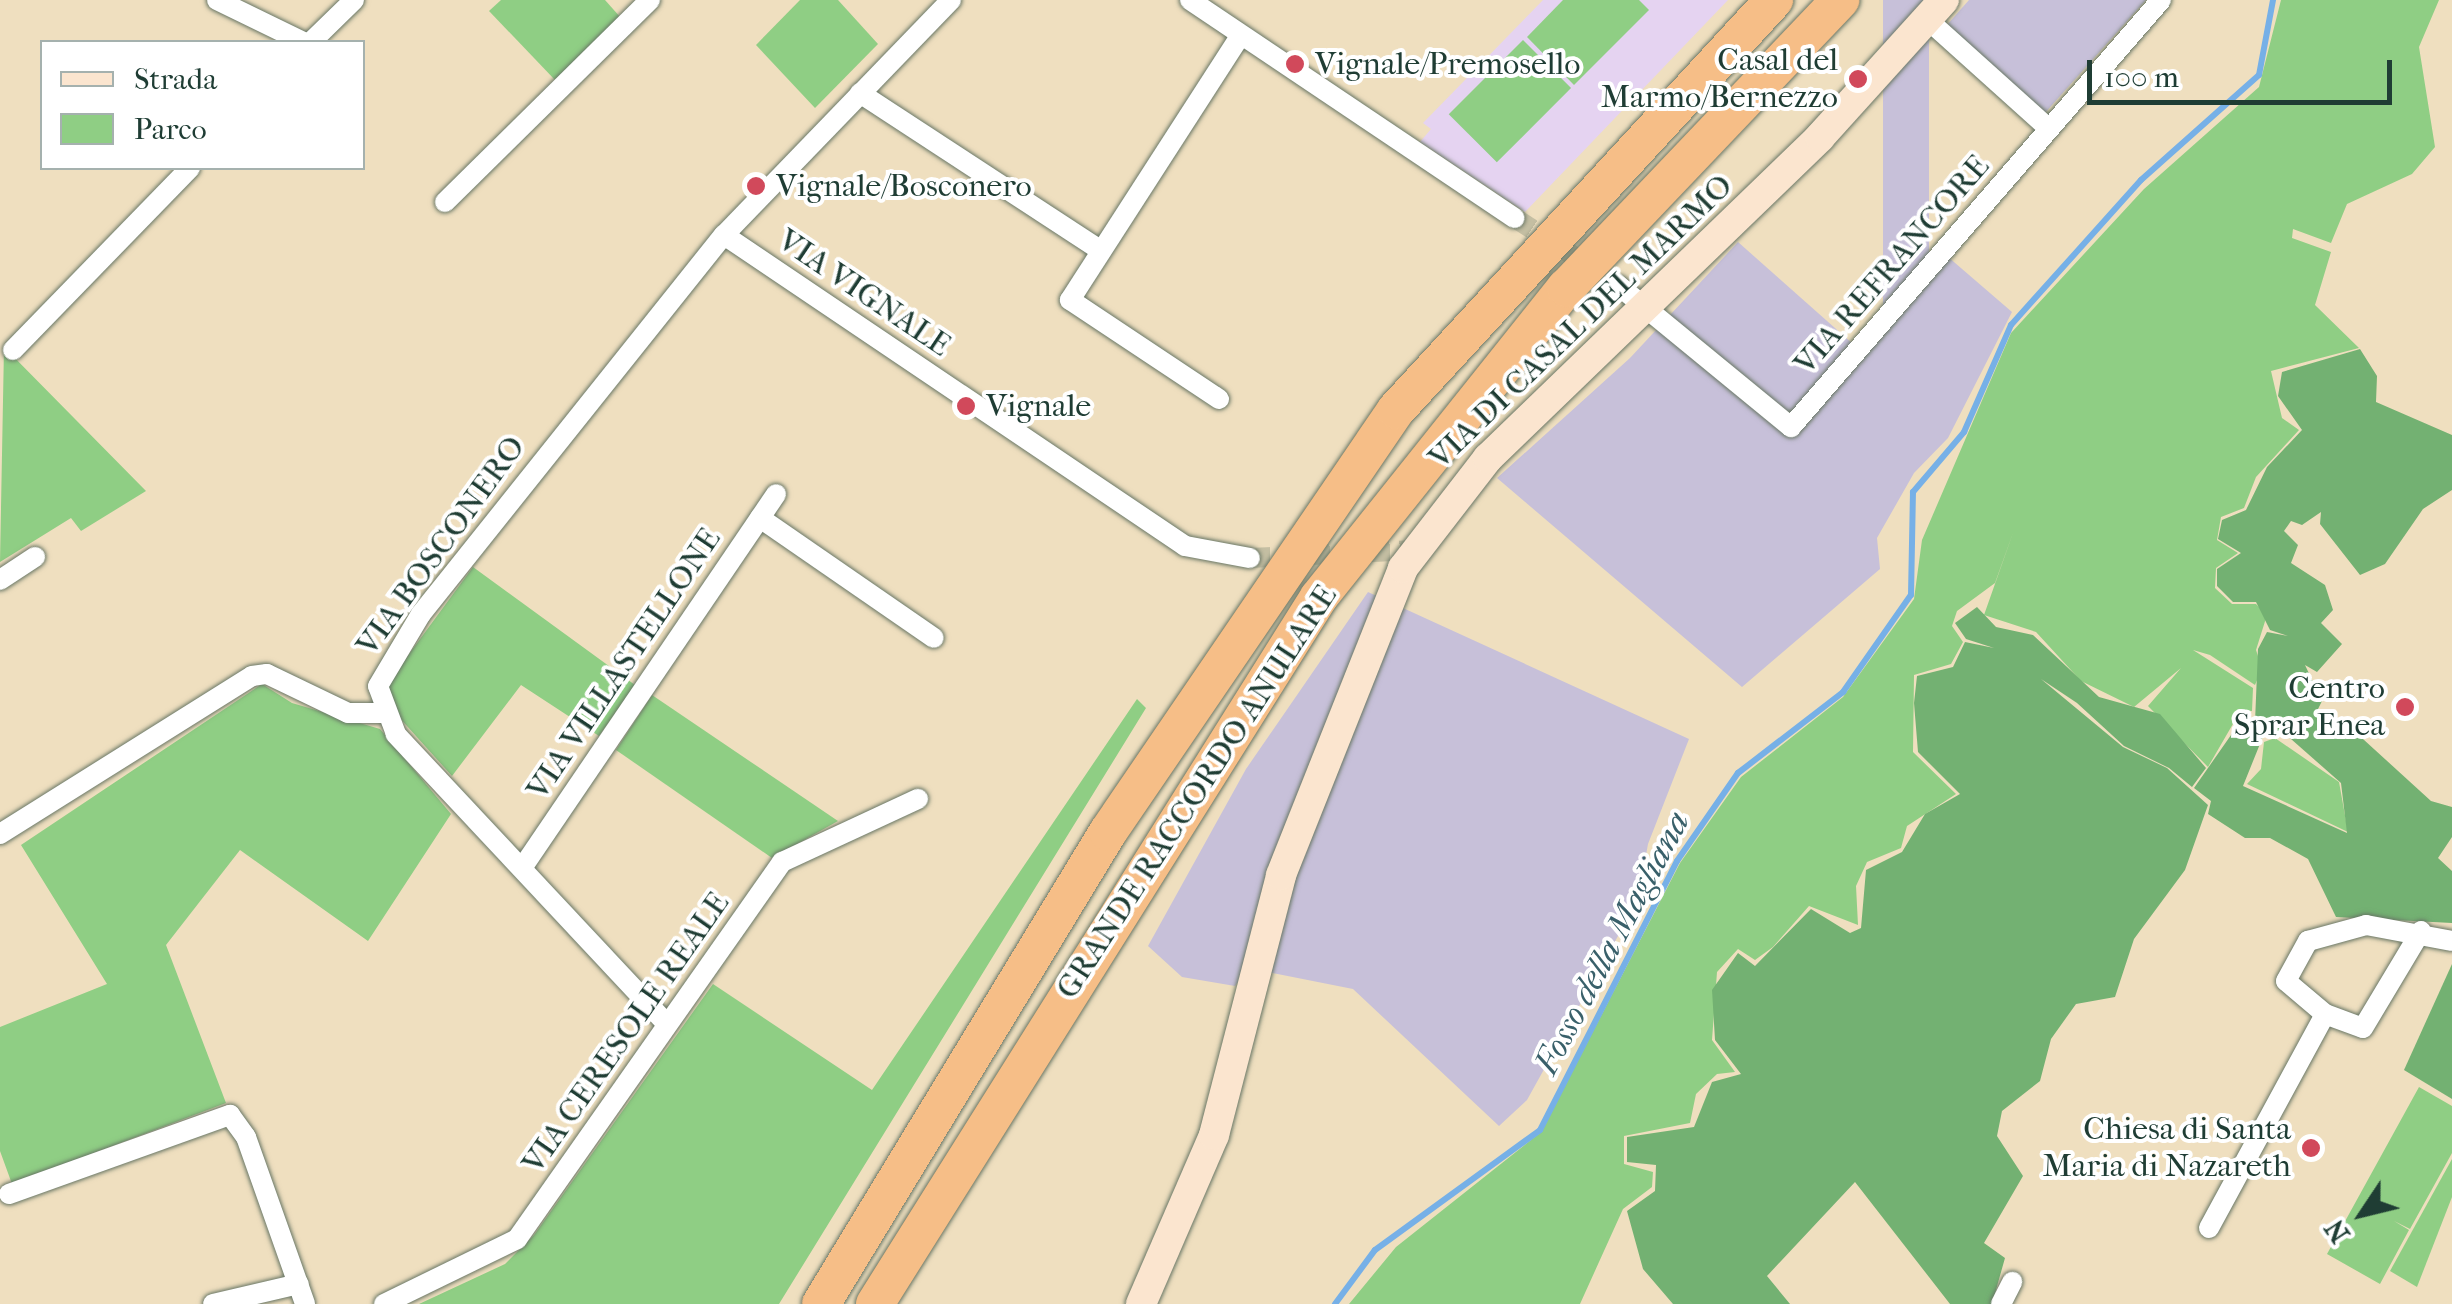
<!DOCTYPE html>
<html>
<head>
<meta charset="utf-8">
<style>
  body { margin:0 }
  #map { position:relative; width:2452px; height:1304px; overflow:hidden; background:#efdfbf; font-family:"IM FELL French Canon",serif }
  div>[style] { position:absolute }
  .built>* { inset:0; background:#e5d3f1 }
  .industrial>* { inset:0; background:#c7c0d9; transform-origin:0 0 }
  .green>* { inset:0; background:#8fce84; transform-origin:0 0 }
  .forest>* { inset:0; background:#73b172 }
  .stream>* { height:6px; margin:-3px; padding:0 3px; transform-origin:3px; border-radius:3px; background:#76b0e7 }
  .minor-tunnel>* { height:20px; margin-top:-10px; transform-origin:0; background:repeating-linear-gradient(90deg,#c5bfa3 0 20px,transparent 0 30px) }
  .roads { filter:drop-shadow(0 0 2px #687665) drop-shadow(0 0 2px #687665) }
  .minor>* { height:20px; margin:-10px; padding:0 10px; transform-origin:10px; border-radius:10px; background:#fff }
  .secondary>* { height:30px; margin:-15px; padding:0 15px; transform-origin:15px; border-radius:15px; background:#fbe5cf }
  .motorway>* { height:38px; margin:-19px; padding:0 19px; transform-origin:19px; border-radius:19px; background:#f6be87 }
  .dots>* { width:28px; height:28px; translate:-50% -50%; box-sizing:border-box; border:5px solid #fff; border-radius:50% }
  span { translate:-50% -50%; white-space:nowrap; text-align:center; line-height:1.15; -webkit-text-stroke:8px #fff; paint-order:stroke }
  .poi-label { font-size:32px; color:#1f3d34 }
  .right { translate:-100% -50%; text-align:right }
  .left { translate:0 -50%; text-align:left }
  .street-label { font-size:32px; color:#1f3d34 }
  .water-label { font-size:35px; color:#39606a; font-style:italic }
  .legend { position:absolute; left:40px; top:40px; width:325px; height:130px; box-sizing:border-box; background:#fff; border:2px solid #a5b1ae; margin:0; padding:12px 18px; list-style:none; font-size:30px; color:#1f3d34 }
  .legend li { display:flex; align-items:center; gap:20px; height:50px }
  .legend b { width:50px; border:2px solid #a5b1ae }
  .north { position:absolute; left:2312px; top:1164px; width:100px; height:100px; -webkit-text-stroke:8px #fff; paint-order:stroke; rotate:235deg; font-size:28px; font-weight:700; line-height:40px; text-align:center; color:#1f3d34 }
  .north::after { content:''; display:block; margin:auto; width:35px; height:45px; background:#1f3d34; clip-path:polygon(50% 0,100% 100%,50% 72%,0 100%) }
  .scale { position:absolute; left:2087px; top:60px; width:305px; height:45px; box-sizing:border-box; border:5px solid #1f3d34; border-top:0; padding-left:12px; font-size:30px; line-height:35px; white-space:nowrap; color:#1f3d34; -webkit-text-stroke:8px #fff; paint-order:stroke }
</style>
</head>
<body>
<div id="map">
  <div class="built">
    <i style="clip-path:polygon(1543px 0,1728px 0,1525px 212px,1420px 142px,1431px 129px,1423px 123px)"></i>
  </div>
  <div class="industrial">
    <i style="left:1883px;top:0;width:46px;height:378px"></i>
    <i style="clip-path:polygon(1969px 0,2146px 0,2044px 114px,1946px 26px)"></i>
    <i style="clip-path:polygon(1738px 242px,1862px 352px,1947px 256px,2012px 312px,1948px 438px,1914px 473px,1877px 538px,1880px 569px,1742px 687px,1497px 478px,1630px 358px)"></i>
    <i style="clip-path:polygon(1368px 592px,1689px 739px,1648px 844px,1638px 900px,1527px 1100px,1499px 1126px,1353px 989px,1248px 968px,1235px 986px,1182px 977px,1148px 946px,1246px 769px)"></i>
  </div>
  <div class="green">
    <i style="clip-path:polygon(501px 0,605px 0,621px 18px,555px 80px,489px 11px)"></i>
    <i style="clip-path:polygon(800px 0,838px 0,878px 44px,815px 108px,756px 45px)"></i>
    <i style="clip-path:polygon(1563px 0,1639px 0,1649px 10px,1574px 85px,1527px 37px)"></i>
    <i style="clip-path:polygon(2281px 0,2439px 0,2419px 47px,2435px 147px,2412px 174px,2347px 204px,2331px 243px,2293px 229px,2292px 238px,2331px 252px,2315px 305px,2359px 348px,2271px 371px,2282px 418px,2299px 430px,2256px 477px,2244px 508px,2221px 517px,2217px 540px,2238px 553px,2216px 568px,2215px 588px,2232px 604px,2256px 604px,2267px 615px,2256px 650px,2262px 668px,2255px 685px,2210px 655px,2193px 650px,2253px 688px,2252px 711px,2241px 710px,2208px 767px,2148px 706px,2181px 668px,2134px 707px,2081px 681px,2036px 632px,1984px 615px,2014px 530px,1995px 583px,1957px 611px,1952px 626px,1963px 642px,1951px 664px,1914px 675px,1913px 752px,1956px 794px,1907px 826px,1901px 848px,1867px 862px,1856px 886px,1858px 925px,1809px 906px,1773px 947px,1755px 960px,1738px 949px,1717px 972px,1712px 1040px,1735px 1072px,1717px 1074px,1696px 1094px,1690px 1123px,1624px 1136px,1624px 1164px,1653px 1172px,1652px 1187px,1623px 1209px,1580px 1304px,1349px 1304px,1396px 1247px,1541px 1132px,1680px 863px,1741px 777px,1843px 697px,1914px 599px,1922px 540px,2011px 333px,2144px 189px,2259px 87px)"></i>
    <i style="left:1523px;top:40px;width:68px;height:105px;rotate:45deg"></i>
    <i style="clip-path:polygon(4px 347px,146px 491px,81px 531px,71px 518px,0 562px)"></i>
    <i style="clip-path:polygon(473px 567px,635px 685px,599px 736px,521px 685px,452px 776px,398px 716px,387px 684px)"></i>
    <i style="clip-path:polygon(262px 684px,292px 703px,380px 729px,451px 814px,368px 941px,240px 850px,166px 945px,226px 1103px,12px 1184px,0 1151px,0 1027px,107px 984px,21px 845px)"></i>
    <i style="clip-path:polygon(652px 695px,838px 821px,772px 858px,616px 750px)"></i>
    <i style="clip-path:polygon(1137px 699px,1146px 708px,779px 1304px,419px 1304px,505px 1264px,534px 1235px,713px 984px,872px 1090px)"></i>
    <i style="clip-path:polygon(2275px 738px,2339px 782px,2348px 832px,2247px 784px,2261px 769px,2264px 742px)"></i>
    <i style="clip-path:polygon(2419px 1087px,2452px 1106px,2452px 1153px,2410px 1229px,2394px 1221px,2409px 1230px,2380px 1284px,2327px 1254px)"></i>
    <i style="clip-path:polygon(2452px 1159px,2452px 1197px,2417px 1287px,2390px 1271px)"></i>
  </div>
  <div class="forest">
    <i style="clip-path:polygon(2360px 349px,2377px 376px,2376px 402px,2452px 435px,2452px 490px,2423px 509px,2385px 564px,2360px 575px,2320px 524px,2321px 512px,2302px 525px,2291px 521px,2284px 531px,2298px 545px,2291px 563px,2325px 585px,2333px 610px,2321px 623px,2342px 644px,2317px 672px,2305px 665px,2322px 701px,2316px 713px,2339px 737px,2352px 729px,2431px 801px,2452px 807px,2452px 837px,2438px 858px,2452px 871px,2452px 923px,2336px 917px,2308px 859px,2270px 838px,2245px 838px,2208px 814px,2211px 801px,2194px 788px,2245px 715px,2264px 734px,2243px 786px,2347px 833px,2341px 783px,2291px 739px,2255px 722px,2258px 649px,2267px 632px,2288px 636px,2270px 630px,2256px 602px,2233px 602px,2217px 586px,2217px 569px,2241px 553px,2218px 539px,2222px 520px,2246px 510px,2267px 467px,2302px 430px,2278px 396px,2282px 372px)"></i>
    <i style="clip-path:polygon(1977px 607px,1996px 627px,2033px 635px,2099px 697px,2160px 714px,2206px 768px,2192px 787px,2169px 768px,2124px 746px,2077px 703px,2041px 679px,2123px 747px,2167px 768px,2208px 805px,2185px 870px,2134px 939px,2115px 997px,2076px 1004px,2051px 1039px,2040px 1081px,2002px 1111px,1997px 1136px,2023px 1176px,1984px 1243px,2005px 1258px,1992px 1304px,1950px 1304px,1855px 1182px,1767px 1276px,1790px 1304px,1673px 1304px,1643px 1269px,1627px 1211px,1655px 1191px,1656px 1165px,1627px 1162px,1627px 1137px,1694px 1127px,1712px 1082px,1741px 1074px,1715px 1040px,1712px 990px,1738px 953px,1755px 966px,1811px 909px,1850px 933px,1861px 928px,1866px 870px,1902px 852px,1925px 814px,1960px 794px,1918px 752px,1914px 703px,1917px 676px,1953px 667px,1965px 642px,1994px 648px,1966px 639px,1955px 623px)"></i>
    <i style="clip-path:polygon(2452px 964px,2452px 1099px,2404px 1070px)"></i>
  </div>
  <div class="stream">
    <i style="left:1335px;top:1304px;width:67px;rotate:-53.5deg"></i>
    <i style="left:1375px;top:1250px;width:204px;rotate:-36deg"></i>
    <i style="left:1540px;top:1130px;width:302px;rotate:-63deg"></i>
    <i style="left:1677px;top:861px;width:107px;rotate:-55.3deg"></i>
    <i style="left:1738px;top:773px;width:133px;rotate:-37.6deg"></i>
    <i style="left:1843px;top:692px;width:118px;rotate:-55deg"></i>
    <i style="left:1911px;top:595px;width:103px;rotate:-88.9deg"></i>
    <i style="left:1913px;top:492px;width:79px;rotate:-49.6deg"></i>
    <i style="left:1964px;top:432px;width:117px;rotate:-66.3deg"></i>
    <i style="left:2011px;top:325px;width:195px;rotate:-48.1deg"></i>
    <i style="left:2141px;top:180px;width:158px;rotate:-41.7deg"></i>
    <i style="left:2259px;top:75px;width:76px;rotate:-79.4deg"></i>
  </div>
  <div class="minor-tunnel">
    <i style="left:1515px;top:218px;width:123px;rotate:33deg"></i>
    <i style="left:1250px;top:558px;width:165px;rotate:-2.8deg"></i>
  </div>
  <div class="roads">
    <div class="minor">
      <i style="left:217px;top:0;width:96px;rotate:26deg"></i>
      <i style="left:951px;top:0;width:327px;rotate:134deg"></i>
      <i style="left:724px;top:235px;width:556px;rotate:34deg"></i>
      <i style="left:1185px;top:546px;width:66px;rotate:10.5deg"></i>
      <i style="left:1190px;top:0;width:391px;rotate:33.9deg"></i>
      <i style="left:1927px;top:19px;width:164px;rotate:42deg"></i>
      <i style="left:311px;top:42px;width:60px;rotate:-44.3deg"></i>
      <i style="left:860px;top:93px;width:288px;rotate:33.2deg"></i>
      <i style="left:445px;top:202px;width:288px;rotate:-44.6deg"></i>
      <i style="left:1618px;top:285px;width:224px;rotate:39.4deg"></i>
      <i style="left:1791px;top:427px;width:565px;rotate:-49.09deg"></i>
      <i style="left:13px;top:350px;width:254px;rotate:-45.8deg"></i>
      <i style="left:1219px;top:399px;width:179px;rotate:-146.4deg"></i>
      <i style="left:1070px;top:300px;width:315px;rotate:-57.2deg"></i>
      <i style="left:760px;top:518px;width:211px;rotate:34.6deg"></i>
      <i style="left:0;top:580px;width:42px;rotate:-33.3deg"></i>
      <i style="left:0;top:834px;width:297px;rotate:-32.1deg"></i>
      <i style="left:252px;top:676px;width:15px;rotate:-8deg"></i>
      <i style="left:267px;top:674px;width:90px;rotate:25.7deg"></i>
      <i style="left:348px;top:713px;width:36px"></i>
      <i style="left:522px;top:868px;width:452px;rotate:-55.8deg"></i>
      <i style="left:2325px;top:1014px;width:40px;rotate:20.2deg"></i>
      <i style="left:2363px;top:1028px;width:113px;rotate:-59.1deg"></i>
      <i style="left:666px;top:1023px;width:396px;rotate:-133.1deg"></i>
      <i style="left:396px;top:734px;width:51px;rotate:-110.6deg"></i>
      <i style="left:378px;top:686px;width:84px;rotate:-59.2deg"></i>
      <i style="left:421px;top:614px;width:485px;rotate:-51.4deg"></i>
      <i style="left:9px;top:1194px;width:235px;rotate:-19.7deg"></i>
      <i style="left:230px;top:1115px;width:27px;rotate:54deg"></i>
      <i style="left:246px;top:1137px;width:177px;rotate:70.5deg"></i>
      <i style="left:2209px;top:1228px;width:243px;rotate:-61.5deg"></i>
      <i style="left:2325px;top:1014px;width:51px;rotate:-139.8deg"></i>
      <i style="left:2286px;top:981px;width:46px;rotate:-61.2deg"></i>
      <i style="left:2308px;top:941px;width:60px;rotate:-15.4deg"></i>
      <i style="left:2366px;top:925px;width:87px;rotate:10.5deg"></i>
      <i style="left:213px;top:1304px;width:88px;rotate:-13.1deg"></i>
      <i style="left:384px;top:1304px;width:148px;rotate:-26deg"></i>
      <i style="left:517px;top:1239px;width:461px;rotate:-54.9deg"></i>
      <i style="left:782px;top:862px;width:150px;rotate:-24.9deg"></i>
      <i style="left:2001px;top:1304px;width:25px;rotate:-63deg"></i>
    </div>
    <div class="secondary">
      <i style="left:1141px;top:1304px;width:184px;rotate:-66.6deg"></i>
      <i style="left:1214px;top:1135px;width:268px;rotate:-75.5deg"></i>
      <i style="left:1281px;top:875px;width:330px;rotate:-68.3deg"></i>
      <i style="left:1403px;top:568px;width:139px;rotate:-52.3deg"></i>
      <i style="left:1488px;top:458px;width:462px;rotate:-44deg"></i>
      <i style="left:1820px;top:137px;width:185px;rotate:-47.9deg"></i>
    </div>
    <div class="motorway">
      <i style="left:821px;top:1304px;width:552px;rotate:-58.7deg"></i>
      <i style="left:1108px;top:832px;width:511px;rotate:-55.69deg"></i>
      <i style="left:1396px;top:410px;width:558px;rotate:-47.33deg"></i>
      <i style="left:875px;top:1304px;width:835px;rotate:-57.87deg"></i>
      <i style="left:1319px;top:597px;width:396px;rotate:-51.4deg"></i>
      <i style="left:1566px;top:288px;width:398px;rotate:-46.4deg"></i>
    </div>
  </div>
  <div class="dots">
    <i style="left:1295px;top:64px;background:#d1495b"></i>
    <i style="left:1858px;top:79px;background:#d1495b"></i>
    <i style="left:756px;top:186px;background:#d1495b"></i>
    <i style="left:966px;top:406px;background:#d1495b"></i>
    <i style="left:2405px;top:707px;background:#d1495b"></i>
    <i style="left:2311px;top:1148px;background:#d1495b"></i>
  </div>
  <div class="poi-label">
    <span class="right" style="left:1838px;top:79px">Casal del<br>Marmo/Bernezzo</span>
    <span class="left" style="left:1315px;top:64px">Vignale/Premosello</span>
    <span class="left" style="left:776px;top:186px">Vignale/Bosconero</span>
    <span class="left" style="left:986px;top:406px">Vignale</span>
    <span class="right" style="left:2385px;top:707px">Centro<br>Sprar Enea</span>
    <span class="right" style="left:2291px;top:1148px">Chiesa di Santa<br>Maria di Nazareth</span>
  </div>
  <div class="street-label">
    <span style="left:1892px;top:265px;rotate:-49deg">VIA REFRANCORE</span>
    <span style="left:864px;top:293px;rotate:34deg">VIA VIGNALE</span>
    <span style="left:1581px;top:322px;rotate:-44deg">VIA DI CASAL DEL MARMO</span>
    <span style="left:441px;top:546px;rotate:-54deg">VIA BOSCONERO</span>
    <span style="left:624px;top:664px;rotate:-56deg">VIA VILLASTELLONE</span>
    <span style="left:1197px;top:792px;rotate:-57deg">GRANDE RACCORDO ANULARE</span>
    <span style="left:626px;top:1033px;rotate:-55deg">VIA CERESOLE REALE</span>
  </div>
  <div class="water-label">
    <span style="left:1612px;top:943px;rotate:-62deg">Fosso della Magliana</span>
  </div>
  <ul class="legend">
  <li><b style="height:12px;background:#fbe5cf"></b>Strada</li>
  <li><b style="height:28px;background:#8fce84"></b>Parco</li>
  </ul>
  <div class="north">N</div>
  <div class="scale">100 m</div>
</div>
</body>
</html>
